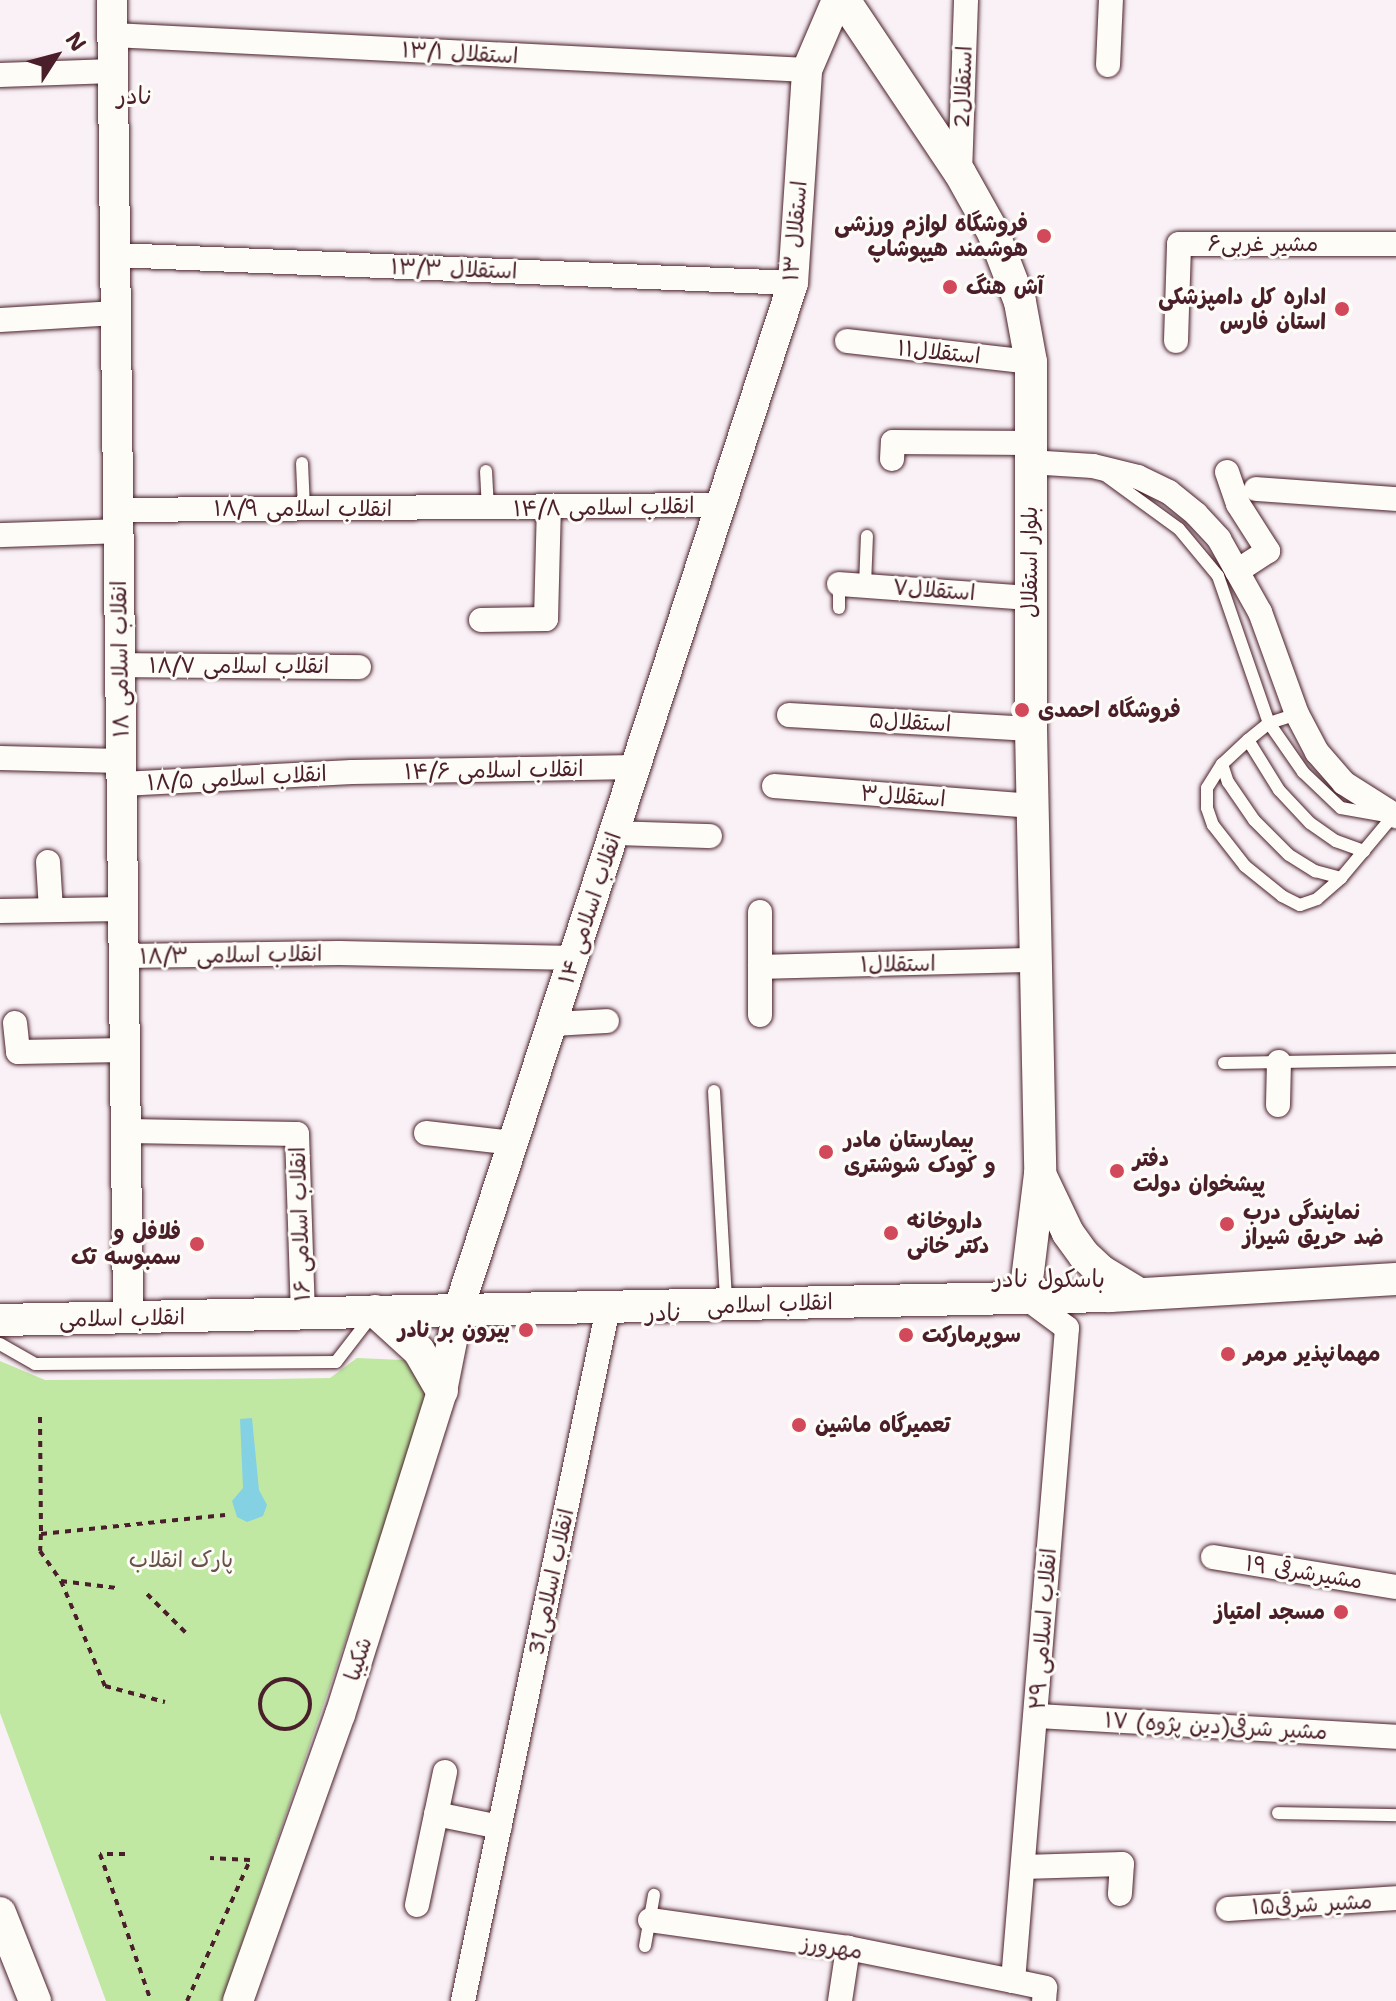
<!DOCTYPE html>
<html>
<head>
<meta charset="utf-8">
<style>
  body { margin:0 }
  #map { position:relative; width:1396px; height:2001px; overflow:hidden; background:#f9f1f6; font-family:"Shantell Sans","Playpen Sans Arabic",sans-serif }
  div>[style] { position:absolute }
  .green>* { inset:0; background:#c0e8a3 }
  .water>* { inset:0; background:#84d1e3 }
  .path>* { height:4px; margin-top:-2px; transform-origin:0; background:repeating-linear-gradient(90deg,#4a1f2b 0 6px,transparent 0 12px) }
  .path>.ring { margin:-2px; padding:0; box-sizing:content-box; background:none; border:4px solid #4a1f2b; border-radius:50% }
  .roads { filter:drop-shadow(0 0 2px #4a1f2b) drop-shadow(0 0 2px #4a1f2b) }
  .service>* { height:12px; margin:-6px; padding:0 6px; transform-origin:6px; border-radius:6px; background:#fdfcf7 }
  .minor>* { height:24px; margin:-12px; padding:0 12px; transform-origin:12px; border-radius:12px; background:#fdfcf7 }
  .tertiary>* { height:30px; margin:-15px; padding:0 15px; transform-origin:15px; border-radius:15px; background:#fdfcf7 }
  .secondary>* { height:32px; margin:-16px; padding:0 16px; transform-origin:16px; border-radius:16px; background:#fdfcf7 }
  .dots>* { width:22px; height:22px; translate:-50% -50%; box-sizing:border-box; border:4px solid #fdfcf7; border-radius:50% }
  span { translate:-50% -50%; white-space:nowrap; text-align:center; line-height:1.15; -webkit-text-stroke:6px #fdfcf7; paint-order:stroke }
  .street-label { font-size:22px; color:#4a1f2b }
  .poi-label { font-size:22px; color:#4a1f2b; font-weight:700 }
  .right { translate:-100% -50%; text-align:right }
  .left { translate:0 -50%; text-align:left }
  .park-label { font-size:22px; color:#685149 }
  .neighbourhood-label { font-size:24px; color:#4a1f2b }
  .north { position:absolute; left:16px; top:16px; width:80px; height:80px; -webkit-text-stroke:6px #fdfcf7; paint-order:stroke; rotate:54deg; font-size:22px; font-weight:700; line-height:32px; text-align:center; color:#4a1f2b }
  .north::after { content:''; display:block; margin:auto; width:28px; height:36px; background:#4a1f2b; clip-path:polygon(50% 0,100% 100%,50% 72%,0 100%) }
</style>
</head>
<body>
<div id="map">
  <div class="green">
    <i style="clip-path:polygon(357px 1358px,404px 1360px,430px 1394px,222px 2001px,106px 2001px,0 1713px,0 1361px,45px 1380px,270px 1379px,330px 1378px)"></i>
  </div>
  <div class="water">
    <i style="clip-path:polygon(252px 1418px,259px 1490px,267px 1505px,263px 1516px,247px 1522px,237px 1517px,232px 1501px,243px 1488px,240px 1419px)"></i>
  </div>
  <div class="path">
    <i style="left:40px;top:1417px;width:117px;rotate:89.5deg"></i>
    <i style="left:41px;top:1534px;width:185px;rotate:-5.9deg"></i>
    <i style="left:41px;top:1534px;width:17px;rotate:93deg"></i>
    <i style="left:40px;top:1551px;width:37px;rotate:55deg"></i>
    <i style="left:61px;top:1581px;width:56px;rotate:7.1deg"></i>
    <i style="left:61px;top:1581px;width:114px;rotate:67.3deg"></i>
    <i style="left:105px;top:1686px;width:62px;rotate:14.9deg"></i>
    <i style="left:147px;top:1594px;width:58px;rotate:45deg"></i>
    <i class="ring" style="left:260px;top:1679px;width:46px;height:46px"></i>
    <i style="left:125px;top:1854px;width:25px;rotate:180deg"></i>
    <i style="left:100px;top:1854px;width:156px;rotate:70.9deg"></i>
    <i style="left:187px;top:2001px;width:154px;rotate:-65.9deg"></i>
    <i style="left:250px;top:1860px;width:40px;rotate:-177.1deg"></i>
  </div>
  <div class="roads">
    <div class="service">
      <i style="left:302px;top:463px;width:46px;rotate:87.5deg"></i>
      <i style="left:486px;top:471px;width:37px;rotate:87deg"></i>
      <i style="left:1102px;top:473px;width:95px;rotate:36deg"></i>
      <i style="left:1179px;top:529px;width:61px;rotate:50.3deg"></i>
      <i style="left:1218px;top:576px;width:156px;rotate:70.9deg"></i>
      <i style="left:1269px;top:723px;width:60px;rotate:55.2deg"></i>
      <i style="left:1303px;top:772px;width:52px;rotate:43.5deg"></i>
      <i style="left:1341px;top:808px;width:46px;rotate:10.1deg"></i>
      <i style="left:865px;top:585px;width:49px;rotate:-87.7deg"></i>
      <i style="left:839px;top:608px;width:24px;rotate:-90deg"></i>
      <i style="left:1297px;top:714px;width:29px;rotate:162deg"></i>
      <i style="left:1269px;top:723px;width:27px;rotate:141deg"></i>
      <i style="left:1248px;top:740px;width:35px;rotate:137deg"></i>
      <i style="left:1222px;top:764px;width:28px;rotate:122deg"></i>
      <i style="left:1207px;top:788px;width:20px;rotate:90deg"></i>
      <i style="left:1207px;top:808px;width:18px;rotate:71deg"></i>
      <i style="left:1213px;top:825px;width:52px;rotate:52deg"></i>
      <i style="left:1245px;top:866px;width:48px;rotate:39deg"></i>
      <i style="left:1282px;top:896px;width:20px;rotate:27deg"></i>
      <i style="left:1300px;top:905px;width:18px;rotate:-19deg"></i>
      <i style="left:1317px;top:899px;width:32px;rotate:-41deg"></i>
      <i style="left:1341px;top:878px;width:81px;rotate:-50deg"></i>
      <i style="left:1248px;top:740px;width:59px;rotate:58.2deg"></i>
      <i style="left:1279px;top:790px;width:45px;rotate:46.8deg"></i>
      <i style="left:1310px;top:823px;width:32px;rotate:35deg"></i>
      <i style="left:1336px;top:841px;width:30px;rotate:20deg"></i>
      <i style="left:1222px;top:764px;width:19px;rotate:72deg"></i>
      <i style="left:1228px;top:782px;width:46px;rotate:55.6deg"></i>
      <i style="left:1254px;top:820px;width:49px;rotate:45deg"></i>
      <i style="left:1289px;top:855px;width:31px;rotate:32deg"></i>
      <i style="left:1315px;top:871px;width:27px;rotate:15deg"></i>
      <i style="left:1224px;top:1063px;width:172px;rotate:-1deg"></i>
      <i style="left:714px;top:1091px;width:211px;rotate:86.7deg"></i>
      <i style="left:0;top:1344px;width:40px;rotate:29.7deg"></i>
      <i style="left:35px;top:1364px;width:301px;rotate:-0.4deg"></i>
      <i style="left:336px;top:1362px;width:56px;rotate:-52.3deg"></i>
      <i style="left:1278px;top:1813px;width:118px;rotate:1deg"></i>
      <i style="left:645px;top:1946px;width:52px;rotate:-80deg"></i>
    </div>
    <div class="minor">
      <i style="left:113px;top:35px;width:695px;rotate:2.89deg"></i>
      <i style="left:1108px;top:65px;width:65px;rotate:-87.4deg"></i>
      <i style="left:0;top:75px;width:113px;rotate:-2deg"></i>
      <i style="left:960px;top:173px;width:173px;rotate:-88deg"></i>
      <i style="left:115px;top:255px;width:679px;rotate:2.36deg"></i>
      <i style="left:0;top:320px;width:116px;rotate:-3.5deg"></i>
      <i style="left:847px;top:341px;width:185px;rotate:6.5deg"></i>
      <i style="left:1176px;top:341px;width:97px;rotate:-88.2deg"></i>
      <i style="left:1179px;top:244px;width:217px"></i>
      <i style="left:892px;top:459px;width:17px;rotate:-87deg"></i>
      <i style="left:893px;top:442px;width:137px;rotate:0.4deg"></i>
      <i style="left:1029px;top:462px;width:64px;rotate:3.6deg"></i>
      <i style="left:1093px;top:466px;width:46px;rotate:13.7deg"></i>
      <i style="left:1138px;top:477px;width:34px;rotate:26deg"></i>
      <i style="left:1169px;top:492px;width:35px;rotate:39deg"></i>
      <i style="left:1196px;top:514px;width:34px;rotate:47deg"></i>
      <i style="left:1219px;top:539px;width:84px;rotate:60.7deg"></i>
      <i style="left:1260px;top:612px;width:109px;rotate:70.1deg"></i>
      <i style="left:1297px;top:714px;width:43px;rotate:62.2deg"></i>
      <i style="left:1317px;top:752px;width:41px;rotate:48.9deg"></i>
      <i style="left:1344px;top:783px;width:62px;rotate:32.4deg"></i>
      <i style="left:1227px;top:472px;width:34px;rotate:71deg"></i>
      <i style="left:1238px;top:504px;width:56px;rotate:57.4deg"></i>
      <i style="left:1268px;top:551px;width:37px;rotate:147deg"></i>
      <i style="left:1256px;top:489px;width:140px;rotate:4.1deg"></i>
      <i style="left:119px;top:510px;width:602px;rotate:-0.48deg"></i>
      <i style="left:0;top:535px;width:119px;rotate:-1.9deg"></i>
      <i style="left:839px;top:584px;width:192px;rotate:4.2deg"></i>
      <i style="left:481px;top:620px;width:65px;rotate:-0.9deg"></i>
      <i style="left:546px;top:619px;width:111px;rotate:-88.5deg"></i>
      <i style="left:120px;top:665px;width:239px;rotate:0.5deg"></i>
      <i style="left:789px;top:715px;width:242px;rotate:3.3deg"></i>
      <i style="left:0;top:758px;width:121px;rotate:1.4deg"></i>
      <i style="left:122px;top:784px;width:230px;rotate:-3deg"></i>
      <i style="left:352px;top:772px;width:284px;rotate:-1deg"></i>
      <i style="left:774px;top:786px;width:260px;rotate:4.4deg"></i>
      <i style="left:614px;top:833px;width:96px;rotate:1.8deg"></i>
      <i style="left:48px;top:862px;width:48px;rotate:86.4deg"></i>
      <i style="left:0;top:911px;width:123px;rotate:-0.9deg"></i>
      <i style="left:124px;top:956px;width:215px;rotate:-0.8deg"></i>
      <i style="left:339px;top:953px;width:235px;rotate:1.2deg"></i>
      <i style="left:760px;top:967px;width:275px;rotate:-1.5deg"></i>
      <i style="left:760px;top:1015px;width:103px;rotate:-90deg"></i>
      <i style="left:15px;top:1023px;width:29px;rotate:84deg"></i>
      <i style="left:18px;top:1052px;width:106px;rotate:-1.1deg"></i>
      <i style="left:552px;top:1024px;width:55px;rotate:-3.1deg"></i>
      <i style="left:1278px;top:1105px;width:43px;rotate:-88.7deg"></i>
      <i style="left:128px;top:1131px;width:169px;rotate:1deg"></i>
      <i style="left:297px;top:1134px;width:180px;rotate:88.1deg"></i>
      <i style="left:426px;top:1133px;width:89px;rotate:6.5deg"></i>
      <i style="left:1213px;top:1557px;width:185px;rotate:9.3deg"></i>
      <i style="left:1037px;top:1716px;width:360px;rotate:3.3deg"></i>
      <i style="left:436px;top:1814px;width:65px;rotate:11.5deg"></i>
      <i style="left:1023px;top:1867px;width:99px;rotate:-1.7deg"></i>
      <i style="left:1122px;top:1864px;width:30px;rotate:94deg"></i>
      <i style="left:417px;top:1905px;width:136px;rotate:-78.1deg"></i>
      <i style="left:1228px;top:1909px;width:168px;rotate:-3.7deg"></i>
      <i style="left:650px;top:1920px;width:200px;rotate:8deg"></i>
      <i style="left:848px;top:1948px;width:168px;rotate:11.3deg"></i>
      <i style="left:1013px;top:1981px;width:33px;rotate:12deg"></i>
      <i style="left:1045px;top:1988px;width:13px;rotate:94deg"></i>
      <i style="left:1013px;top:1981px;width:655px;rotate:-85.27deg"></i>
      <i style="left:1067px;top:1328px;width:52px;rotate:-143.6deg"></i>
      <i style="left:463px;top:2001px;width:708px;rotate:-78.18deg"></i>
      <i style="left:840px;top:2001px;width:54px;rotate:-81.4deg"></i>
    </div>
    <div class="tertiary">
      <i style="left:112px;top:0;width:1318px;rotate:89.3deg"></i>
      <i style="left:238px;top:2001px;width:304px;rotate:-70.4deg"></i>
      <i style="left:340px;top:1715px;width:340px;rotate:-72.5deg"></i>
      <i style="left:442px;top:1391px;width:82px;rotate:-78.7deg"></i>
      <i style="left:458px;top:1311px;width:1081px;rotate:-71.95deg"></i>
      <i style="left:793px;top:283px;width:213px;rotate:-86.2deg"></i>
      <i style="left:807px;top:70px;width:76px;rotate:-66.8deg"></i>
    </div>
    <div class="secondary">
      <i style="left:844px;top:0;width:208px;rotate:56.2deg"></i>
      <i style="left:960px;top:173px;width:68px;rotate:60.8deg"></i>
      <i style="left:993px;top:232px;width:75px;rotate:68.9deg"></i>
      <i style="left:1020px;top:302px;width:61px;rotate:79.6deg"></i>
      <i style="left:1031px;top:362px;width:367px;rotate:90deg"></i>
      <i style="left:1031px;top:729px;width:445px;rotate:88.8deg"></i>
      <i style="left:1040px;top:1174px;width:124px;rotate:97deg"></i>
      <i style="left:1040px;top:1174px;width:65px;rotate:64.6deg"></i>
      <i style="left:1068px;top:1233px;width:27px;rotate:54deg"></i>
      <i style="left:1084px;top:1255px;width:23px;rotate:43deg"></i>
      <i style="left:1101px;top:1271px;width:44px;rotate:31.2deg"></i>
      <i style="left:375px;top:1311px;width:59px;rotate:42.3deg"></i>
      <i style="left:419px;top:1351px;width:46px;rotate:60.1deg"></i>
      <i style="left:0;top:1320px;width:1110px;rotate:-1.24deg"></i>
      <i style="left:1110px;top:1296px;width:287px;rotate:-3.4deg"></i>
      <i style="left:0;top:1913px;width:95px;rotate:68.3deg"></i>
    </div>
  </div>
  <div class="dots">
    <i style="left:1044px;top:236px;background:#d1495b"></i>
    <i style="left:950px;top:287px;background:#d1495b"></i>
    <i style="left:1342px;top:309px;background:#d1495b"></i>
    <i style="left:1022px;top:710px;background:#d1495b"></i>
    <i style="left:826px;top:1152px;background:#d1495b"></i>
    <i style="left:1117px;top:1171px;background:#d1495b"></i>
    <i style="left:1227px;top:1224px;background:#d1495b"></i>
    <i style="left:891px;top:1233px;background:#d1495b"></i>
    <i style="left:197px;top:1244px;background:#d1495b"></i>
    <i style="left:526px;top:1330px;background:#d1495b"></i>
    <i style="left:906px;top:1335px;background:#d1495b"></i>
    <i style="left:1228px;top:1354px;background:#d1495b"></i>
    <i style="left:799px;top:1425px;background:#d1495b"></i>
    <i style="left:1341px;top:1612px;background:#d1495b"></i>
  </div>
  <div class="street-label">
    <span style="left:460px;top:53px;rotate:3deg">۱۳/۱ استقلال</span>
    <span style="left:963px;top:87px;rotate:-88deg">2استقلال</span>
    <span style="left:795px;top:231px;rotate:-85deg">۱۳ استقلال</span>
    <span style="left:1263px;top:244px">مشیر غربی۶</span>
    <span style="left:454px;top:269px;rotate:2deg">۱۳/۳ استقلال</span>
    <span style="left:939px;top:352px;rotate:6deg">استقلال۱۱</span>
    <span style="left:604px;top:507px;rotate:-1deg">۱۴/۸ انقلاب اسلامی</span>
    <span style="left:303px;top:509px">۱۸/۹ انقلاب اسلامی</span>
    <span style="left:1030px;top:562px;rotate:-90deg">بلوار استقلال</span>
    <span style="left:934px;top:590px;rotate:4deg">استقلال۷</span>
    <span style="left:120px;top:659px;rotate:-91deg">۱۸ انقلاب اسلامی</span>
    <span style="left:239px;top:666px">۱۸/۷ انقلاب اسلامی</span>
    <span style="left:910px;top:722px;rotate:3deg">استقلال۵</span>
    <span style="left:494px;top:770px;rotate:-1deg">۱۴/۶ انقلاب اسلامی</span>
    <span style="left:237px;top:778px;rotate:-3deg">۱۸/۵ انقلاب اسلامی</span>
    <span style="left:903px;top:796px;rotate:4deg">استقلال۳</span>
    <span style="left:590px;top:908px;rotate:-72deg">۱۴ انقلاب اسلامی</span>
    <span style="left:231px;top:955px;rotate:-1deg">۱۸/۳ انقلاب اسلامی</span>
    <span style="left:898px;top:964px;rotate:-1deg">استقلال۱</span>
    <span style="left:300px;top:1224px;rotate:-92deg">۱۶ انقلاب اسلامی</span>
    <span style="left:770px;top:1304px;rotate:-2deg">انقلاب اسلامی</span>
    <span style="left:122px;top:1318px;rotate:-1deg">انقلاب اسلامی</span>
    <span style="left:1304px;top:1572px;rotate:9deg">مشیرشرقی ۱۹</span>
    <span style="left:551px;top:1582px;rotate:-78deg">31انقلاب اسلامی</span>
    <span style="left:1043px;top:1629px;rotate:-86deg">انقلاب اسلامی ۲۹</span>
    <span style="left:358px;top:1659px;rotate:-72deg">شکیبا</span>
    <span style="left:1216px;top:1726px;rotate:3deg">۱۷ مشیر شرقی(دین پژوه)</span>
    <span style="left:1312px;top:1904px;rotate:-3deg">مشیر شرقی۱۵</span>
    <span style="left:832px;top:1947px;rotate:9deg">مهرورز</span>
  </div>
  <div class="poi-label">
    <span class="right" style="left:1028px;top:236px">فروشگاه لوازم ورزشی<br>هوشمند هیپوشاپ</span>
    <span class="left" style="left:966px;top:287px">آش هنگ</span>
    <span class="right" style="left:1326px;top:309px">اداره کل دامپزشکی<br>استان فارس</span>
    <span class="left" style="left:1038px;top:710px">فروشگاه احمدی</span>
    <span class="left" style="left:844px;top:1152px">بیمارستان مادر<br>و کودک شوشتری</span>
    <span class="left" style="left:1133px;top:1171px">دفتر<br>پیشخوان دولت</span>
    <span class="left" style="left:1243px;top:1224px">نمایندگی درب<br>ضد حریق شیراز</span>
    <span class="left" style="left:907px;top:1233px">داروخانه<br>دکتر خانی</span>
    <span class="right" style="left:181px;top:1244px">فلافل و<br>سمبوسه تک</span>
    <span class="right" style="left:510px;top:1330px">بیرون بر نادر</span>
    <span class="left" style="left:922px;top:1335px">سوپرمارکت</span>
    <span class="left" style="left:1244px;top:1354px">مهمانپذیر مرمر</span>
    <span class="left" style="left:815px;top:1425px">تعمیرگاه ماشین</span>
    <span class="right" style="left:1325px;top:1612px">مسجد امتیاز</span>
  </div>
  <div class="park-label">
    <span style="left:181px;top:1560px">پارک انقلاب</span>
  </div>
  <div class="neighbourhood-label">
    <span style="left:135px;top:97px">نادر</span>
    <span style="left:1049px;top:1280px">باسکول نادر</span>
    <span style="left:664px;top:1314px">نادر</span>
  </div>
  <div class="north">N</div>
</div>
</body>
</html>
